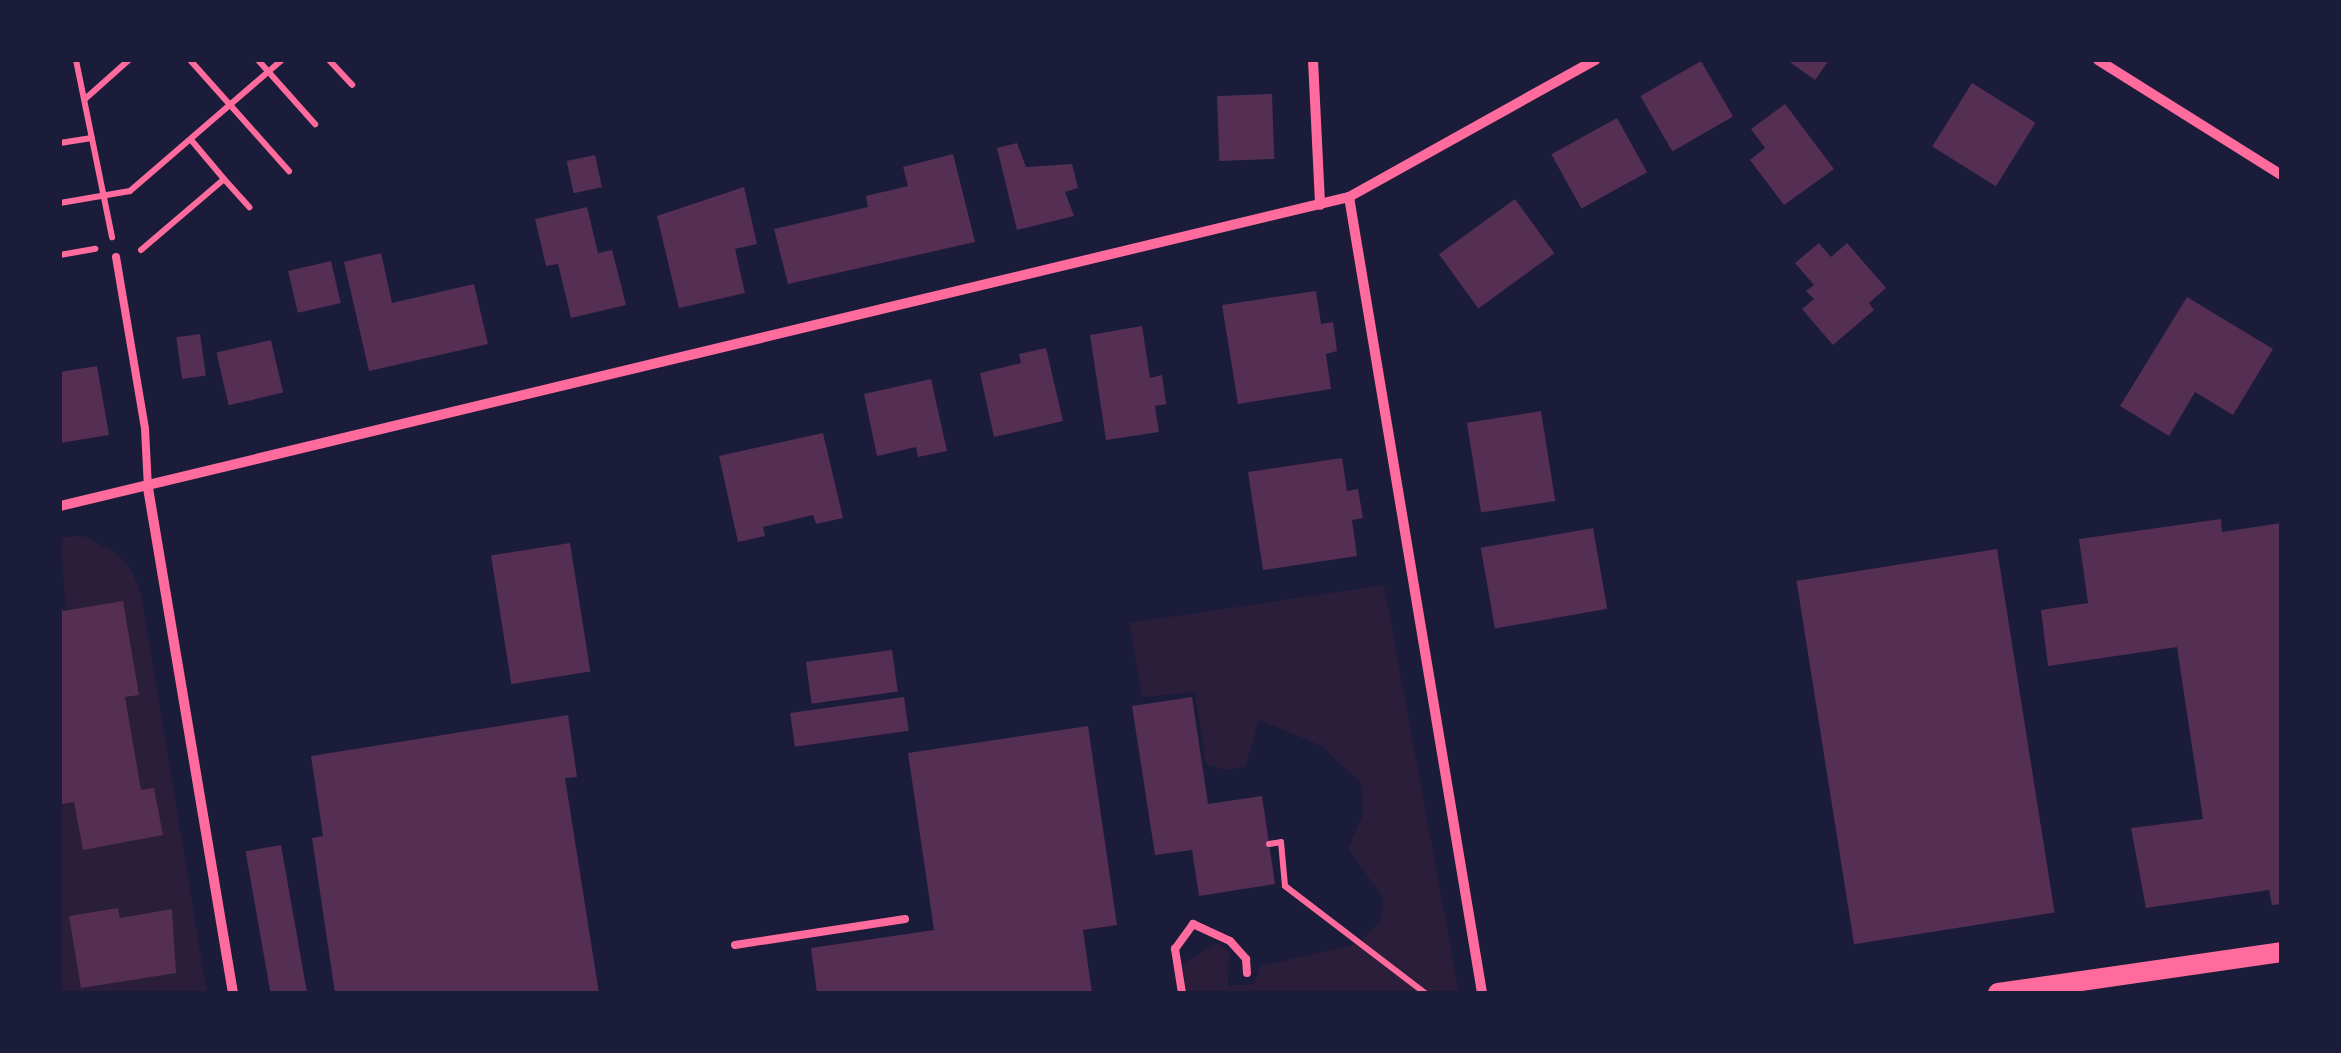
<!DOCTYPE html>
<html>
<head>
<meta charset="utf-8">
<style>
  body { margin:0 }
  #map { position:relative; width:2341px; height:1053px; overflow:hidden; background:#1b1b3a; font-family:"Fira Sans Condensed",sans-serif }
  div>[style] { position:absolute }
  .green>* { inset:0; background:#2a1e3b }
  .building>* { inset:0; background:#542f53; transform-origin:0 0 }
  .path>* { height:6px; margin:-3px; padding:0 3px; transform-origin:3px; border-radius:3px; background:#ff6b9d }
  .service>* { height:8px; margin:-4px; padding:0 4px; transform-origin:4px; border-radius:4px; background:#ff6b9d }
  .minor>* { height:10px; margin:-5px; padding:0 5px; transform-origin:5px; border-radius:5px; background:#ff6b9d }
  .secondary>* { height:20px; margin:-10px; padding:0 10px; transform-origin:10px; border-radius:10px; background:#ff6b9d }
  span { translate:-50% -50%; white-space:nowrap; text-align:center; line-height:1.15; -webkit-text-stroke:10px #1b1b3a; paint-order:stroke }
  .frame { position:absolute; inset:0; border:62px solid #1b1b3a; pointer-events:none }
</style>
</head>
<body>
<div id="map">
  <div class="green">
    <i style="clip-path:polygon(84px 536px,115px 553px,132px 571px,141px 595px,207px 993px,60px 993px,60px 611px,66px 610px,60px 537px)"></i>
    <i style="clip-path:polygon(1384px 585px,1459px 993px,1187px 993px,1182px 964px,1218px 943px,1229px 952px,1228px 986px,1254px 984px,1261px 966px,1358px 944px,1381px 921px,1383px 898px,1348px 848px,1363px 815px,1361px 783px,1320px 745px,1259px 720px,1245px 767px,1225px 770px,1206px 764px,1195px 692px,1142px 697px,1129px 623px)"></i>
  </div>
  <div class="building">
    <i style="clip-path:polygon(1787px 60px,1829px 60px,1815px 80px)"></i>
    <i style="left:1701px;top:61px;width:64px;height:70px;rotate:60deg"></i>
    <i style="left:1972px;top:83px;width:75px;height:75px;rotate:32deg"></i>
    <i style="left:1272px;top:94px;width:65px;height:55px;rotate:88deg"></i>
    <i style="clip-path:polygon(1785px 104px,1834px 169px,1784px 205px,1750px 160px,1765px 148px,1751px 129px)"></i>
    <i style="left:1617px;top:118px;width:62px;height:75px;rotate:61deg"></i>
    <i style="clip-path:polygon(1017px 143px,1026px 167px,1072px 164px,1078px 188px,1065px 192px,1074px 216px,1017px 230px,997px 148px)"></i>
    <i style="clip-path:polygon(953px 154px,975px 242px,788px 284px,774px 229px,868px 207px,866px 196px,908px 186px,903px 167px)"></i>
    <i style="left:595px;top:155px;width:33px;height:29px;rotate:78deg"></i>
    <i style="clip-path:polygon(744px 187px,757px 244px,735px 249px,745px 293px,679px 308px,657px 216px)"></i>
    <i style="left:1515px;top:199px;width:67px;height:94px;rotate:54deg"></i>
    <i style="clip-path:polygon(587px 207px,598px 253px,612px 250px,626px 305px,571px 318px,558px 264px,546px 266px,535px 219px)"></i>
    <i style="clip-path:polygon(1819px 243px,1831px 257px,1847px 243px,1886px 288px,1869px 303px,1874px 310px,1833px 345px,1802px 309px,1814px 299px,1806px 291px,1814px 285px,1795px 263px)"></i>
    <i style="clip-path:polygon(381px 253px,392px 303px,474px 284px,488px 344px,369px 371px,344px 262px)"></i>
    <i style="left:331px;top:261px;width:43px;height:44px;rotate:77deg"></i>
    <i style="clip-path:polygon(1316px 291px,1321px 324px,1333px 322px,1337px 351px,1326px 354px,1331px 389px,1238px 404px,1222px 305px)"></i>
    <i style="clip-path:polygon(2187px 297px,2273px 349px,2233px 415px,2195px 392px,2169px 436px,2120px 406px)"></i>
    <i style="clip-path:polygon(1142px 326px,1150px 378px,1162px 375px,1166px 404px,1155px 406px,1159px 432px,1106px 440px,1090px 335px)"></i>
    <i style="left:200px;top:334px;width:42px;height:24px;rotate:82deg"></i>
    <i style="left:271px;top:340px;width:54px;height:56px;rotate:77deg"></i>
    <i style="clip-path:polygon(1046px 348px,1063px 421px,994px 437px,980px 373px,1021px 363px,1019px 354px)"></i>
    <i style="clip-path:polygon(97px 366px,109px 435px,60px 443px,60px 372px)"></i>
    <i style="clip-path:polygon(931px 379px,947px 451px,918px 457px,916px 447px,877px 456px,864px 394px)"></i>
    <i style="left:1541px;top:411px;width:91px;height:75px;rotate:81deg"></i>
    <i style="clip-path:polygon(823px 433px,843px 518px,816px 524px,813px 515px,763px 527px,765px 536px,738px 542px,719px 456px)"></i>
    <i style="clip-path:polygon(1342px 458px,1347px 491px,1358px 489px,1363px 518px,1352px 520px,1357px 556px,1263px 570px,1248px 472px)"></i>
    <i style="clip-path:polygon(2221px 519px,2222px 532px,2281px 523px,2281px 904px,2272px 905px,2269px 890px,2146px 908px,2131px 828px,2203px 819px,2177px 647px,2048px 666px,2041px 610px,2088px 603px,2079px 539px)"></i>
    <i style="left:1593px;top:528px;width:82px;height:114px;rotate:80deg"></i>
    <i style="left:570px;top:543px;width:130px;height:80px;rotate:81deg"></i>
    <i style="left:1997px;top:549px;width:368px;height:203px;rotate:81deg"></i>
    <i style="clip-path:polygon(123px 601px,139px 695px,125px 697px,141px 790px,154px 788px,163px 835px,83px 850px,74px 802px,61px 804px,60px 797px,60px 603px,63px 611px)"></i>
    <i style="left:892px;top:650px;width:42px;height:87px;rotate:82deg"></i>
    <i style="left:904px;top:697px;width:34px;height:115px;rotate:82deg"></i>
    <i style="clip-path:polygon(1192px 697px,1208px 804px,1262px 796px,1275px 884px,1199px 896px,1192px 850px,1155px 855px,1132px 706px)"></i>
    <i style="clip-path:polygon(568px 715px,577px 777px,565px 778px,599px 993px,335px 993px,312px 838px,323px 836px,311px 756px)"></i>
    <i style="clip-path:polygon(1088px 726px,1117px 925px,1083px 930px,1092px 993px,817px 993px,811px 948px,934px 930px,908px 753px)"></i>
    <i style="left:281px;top:845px;width:150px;height:36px;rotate:80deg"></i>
    <i style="clip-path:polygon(118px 908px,120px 918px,172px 909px,176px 973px,81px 988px,69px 916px)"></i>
  </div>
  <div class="path">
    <i style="left:76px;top:60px;width:181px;rotate:78.5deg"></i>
    <i style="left:190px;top:60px;width:149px;rotate:48.3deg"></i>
    <i style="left:258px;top:60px;width:86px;rotate:48.3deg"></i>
    <i style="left:329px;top:60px;width:34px;rotate:47deg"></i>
    <i style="left:85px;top:99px;width:59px;rotate:-41.6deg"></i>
    <i style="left:60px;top:143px;width:32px;rotate:-9deg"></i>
    <i style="left:224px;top:179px;width:38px;rotate:48deg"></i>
    <i style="left:60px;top:203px;width:71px;rotate:-9.7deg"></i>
    <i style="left:130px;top:191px;width:201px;rotate:-40.8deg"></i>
    <i style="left:141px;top:250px;width:109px;rotate:-40.5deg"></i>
    <i style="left:224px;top:179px;width:50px;rotate:-130.1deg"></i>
    <i style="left:60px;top:255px;width:36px;rotate:-10deg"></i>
    <i style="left:1269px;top:844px;width:12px;rotate:-9deg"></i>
    <i style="left:1281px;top:842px;width:44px;rotate:84.8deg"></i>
    <i style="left:1285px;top:886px;width:176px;rotate:37.4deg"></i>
  </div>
  <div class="service">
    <i style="left:116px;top:257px;width:174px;rotate:80.4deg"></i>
    <i style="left:145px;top:429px;width:59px;rotate:87.1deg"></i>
    <i style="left:735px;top:945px;width:172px;rotate:-8.7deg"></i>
    <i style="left:1182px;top:993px;width:45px;rotate:-99deg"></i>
    <i style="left:1175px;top:949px;width:31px;rotate:-54deg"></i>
    <i style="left:1193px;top:924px;width:41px;rotate:24.7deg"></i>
    <i style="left:1230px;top:941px;width:24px;rotate:48deg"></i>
    <i style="left:1246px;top:959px;width:14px;rotate:86deg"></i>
  </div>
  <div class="minor">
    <i style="left:1313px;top:60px;width:145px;rotate:87.2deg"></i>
    <i style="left:2098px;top:60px;width:216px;rotate:32.1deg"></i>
    <i style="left:1349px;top:197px;width:807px;rotate:80.51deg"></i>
    <i style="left:148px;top:488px;width:512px;rotate:80.45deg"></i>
    <i style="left:60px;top:506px;width:1326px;rotate:-13.48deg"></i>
    <i style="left:1349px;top:197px;width:282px;rotate:-29.1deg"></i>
  </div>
  <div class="secondary">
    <i style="left:1998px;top:993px;width:286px;rotate:-8.2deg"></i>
  </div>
  <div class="frame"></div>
</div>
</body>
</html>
